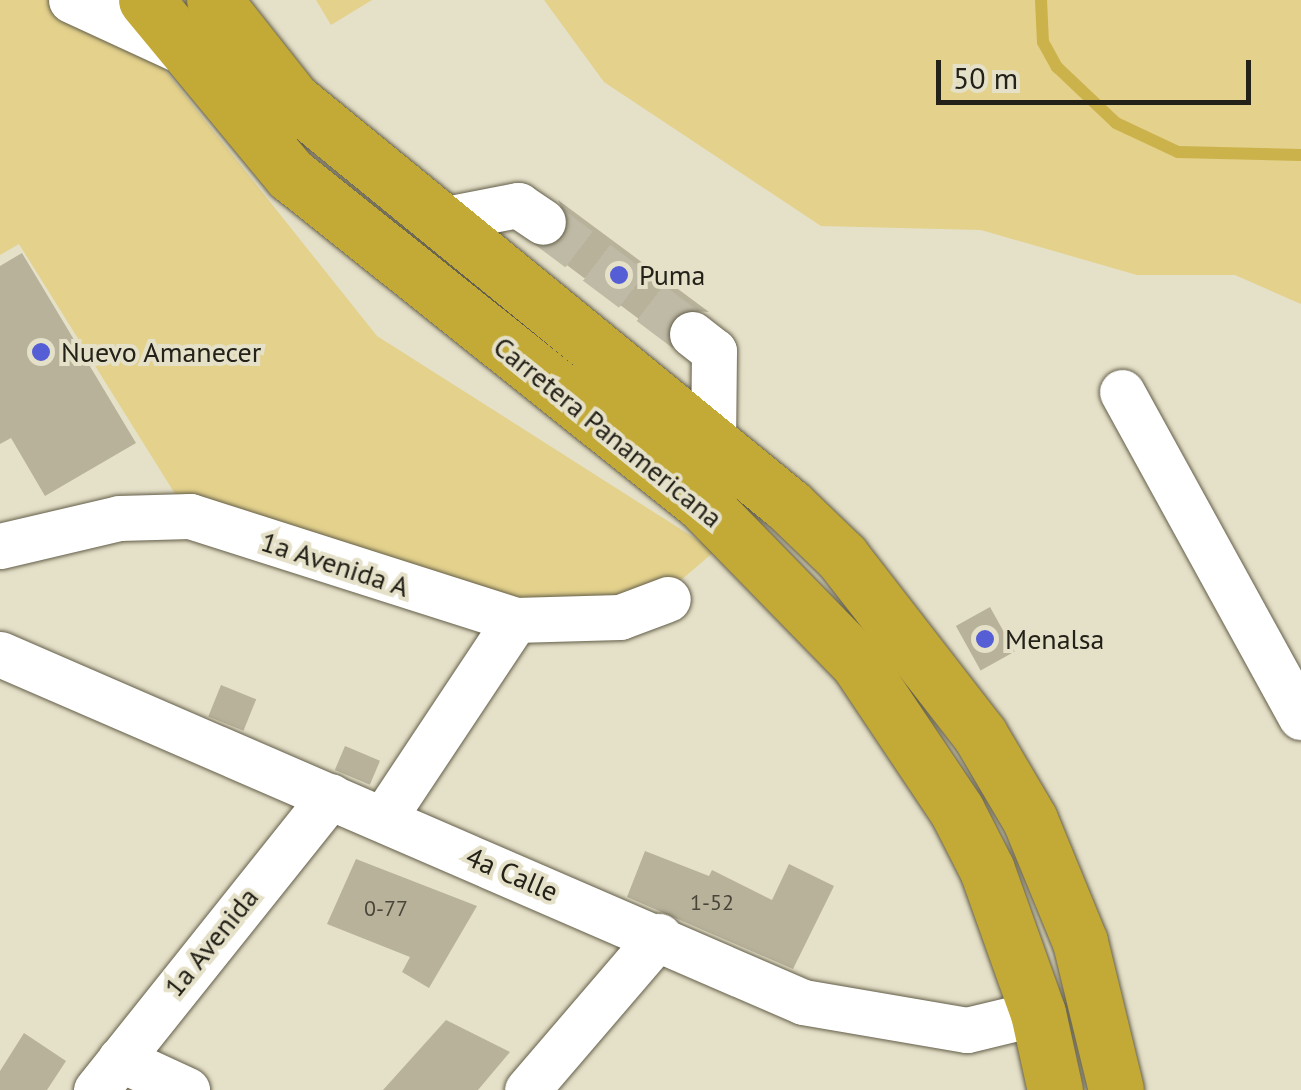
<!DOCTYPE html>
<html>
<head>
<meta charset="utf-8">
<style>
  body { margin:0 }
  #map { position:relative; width:1301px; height:1090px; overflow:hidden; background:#e5e0c8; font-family:"PT Sans",sans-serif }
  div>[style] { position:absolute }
  .green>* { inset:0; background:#e3d18c }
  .stream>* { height:12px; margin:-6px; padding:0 6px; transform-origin:6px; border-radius:6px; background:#ccb24a }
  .building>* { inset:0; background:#b8b29b; transform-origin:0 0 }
  .minor-tunnel>* { height:45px; margin-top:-22.5px; transform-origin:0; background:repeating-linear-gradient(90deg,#bebaa5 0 45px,transparent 0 67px) }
  .roads { filter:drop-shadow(0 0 2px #635e49) drop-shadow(0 0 2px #635e49) }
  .minor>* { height:45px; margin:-22.5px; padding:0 22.5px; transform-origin:22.5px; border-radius:22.5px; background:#fff }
  .highway>* { height:55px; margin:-27.5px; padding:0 27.5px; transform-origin:27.5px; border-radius:27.5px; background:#c3a936 }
  .dots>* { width:28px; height:28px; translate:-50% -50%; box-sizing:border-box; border:5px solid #e5e0c8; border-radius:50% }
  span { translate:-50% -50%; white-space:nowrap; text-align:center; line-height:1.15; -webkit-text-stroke:8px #e5e0c8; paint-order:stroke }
  .number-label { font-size:22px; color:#484539 }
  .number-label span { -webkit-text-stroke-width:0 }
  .poi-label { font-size:28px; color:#232118 }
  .left { translate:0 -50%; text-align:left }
  .street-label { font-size:28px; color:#232118 }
  .scale { position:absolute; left:936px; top:60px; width:315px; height:45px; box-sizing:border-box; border:5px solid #232118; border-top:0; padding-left:12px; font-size:30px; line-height:35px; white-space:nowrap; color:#232118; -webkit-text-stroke:8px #e5e0c8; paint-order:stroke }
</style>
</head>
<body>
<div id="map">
  <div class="green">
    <i style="clip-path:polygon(0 0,122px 0,152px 54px,377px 336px,715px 551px,646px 610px,524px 607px,187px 513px,19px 244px,0 255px)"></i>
    <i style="clip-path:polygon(316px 0,372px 0,331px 25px)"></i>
    <i style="clip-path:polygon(544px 0,1301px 0,1301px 304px,1235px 275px,1137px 275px,981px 230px,821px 226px,604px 82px)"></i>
  </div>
  <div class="stream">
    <i style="left:1041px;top:0;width:42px;rotate:87.3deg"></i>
    <i style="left:1043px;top:42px;width:29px;rotate:61deg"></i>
    <i style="left:1057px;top:67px;width:81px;rotate:43.5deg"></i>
    <i style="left:1116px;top:123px;width:68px;rotate:25.1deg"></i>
    <i style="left:1178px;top:152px;width:123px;rotate:1.4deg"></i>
  </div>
  <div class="building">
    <i style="clip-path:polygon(558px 200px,709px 312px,681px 310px,671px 319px,667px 340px,544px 248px,564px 238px,569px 225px)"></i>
    <i style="clip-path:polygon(22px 253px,136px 443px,45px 496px,11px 438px,0 444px,0 266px)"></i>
    <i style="left:990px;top:607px;width:51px;height:39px;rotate:61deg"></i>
    <i style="left:221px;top:685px;width:38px;height:34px;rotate:22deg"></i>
    <i style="left:345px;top:746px;width:38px;height:26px;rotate:23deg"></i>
    <i style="clip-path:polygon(645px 851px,709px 876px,712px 870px,772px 900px,789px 864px,834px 886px,793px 969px,627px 897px)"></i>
    <i style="clip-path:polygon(356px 859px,477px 906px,429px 988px,402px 972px,410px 957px,327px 924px)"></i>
    <i style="clip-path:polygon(446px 1020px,510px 1052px,478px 1090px,383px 1090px)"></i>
    <i style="clip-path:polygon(24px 1033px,66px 1061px,47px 1090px,0 1090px,0 1071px)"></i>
  </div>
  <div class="minor-tunnel">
    <i style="left:543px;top:222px;width:186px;rotate:36.9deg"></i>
  </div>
  <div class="roads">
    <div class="minor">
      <i style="left:71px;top:0;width:129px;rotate:24.8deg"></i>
      <i style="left:435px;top:221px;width:85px;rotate:-10.9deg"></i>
      <i style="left:518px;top:205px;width:30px;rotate:34deg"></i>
      <i style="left:692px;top:334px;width:28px;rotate:38deg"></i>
      <i style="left:714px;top:351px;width:93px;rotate:90.6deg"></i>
      <i style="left:1122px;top:392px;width:371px;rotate:61.2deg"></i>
      <i style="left:0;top:546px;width:122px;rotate:-13.2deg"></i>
      <i style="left:119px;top:518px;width:71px;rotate:-1.6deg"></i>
      <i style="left:190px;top:516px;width:341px;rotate:17.7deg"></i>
      <i style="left:515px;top:620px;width:105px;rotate:-1.6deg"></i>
      <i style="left:620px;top:617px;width:51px;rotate:-20.6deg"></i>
      <i style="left:0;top:654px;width:875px;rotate:23.43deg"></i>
      <i style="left:803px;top:1002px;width:166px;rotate:9.7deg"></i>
      <i style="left:967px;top:1030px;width:73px;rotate:-13.5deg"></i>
      <i style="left:383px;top:819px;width:239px;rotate:-56.4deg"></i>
      <i style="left:120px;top:1059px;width:74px;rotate:24.8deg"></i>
      <i style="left:96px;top:1090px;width:376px;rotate:-51.4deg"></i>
      <i style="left:527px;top:1090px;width:203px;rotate:-49.4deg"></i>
    </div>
    <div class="highway">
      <i style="left:146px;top:0;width:227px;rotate:50.4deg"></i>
      <i style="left:291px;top:175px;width:526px;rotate:38.59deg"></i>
      <i style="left:702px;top:503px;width:223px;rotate:45.7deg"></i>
      <i style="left:858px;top:663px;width:178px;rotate:56.2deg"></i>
      <i style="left:957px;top:811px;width:66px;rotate:63deg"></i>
      <i style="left:987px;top:870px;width:152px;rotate:70.4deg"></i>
      <i style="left:1038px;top:1013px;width:79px;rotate:77.6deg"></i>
      <i style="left:214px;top:0;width:127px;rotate:51.7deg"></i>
      <i style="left:293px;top:100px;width:641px;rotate:39.3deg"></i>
      <i style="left:789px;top:506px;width:74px;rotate:43.9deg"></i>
      <i style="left:842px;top:557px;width:225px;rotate:52.2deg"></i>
      <i style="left:980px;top:735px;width:99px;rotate:59.5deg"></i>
      <i style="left:1030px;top:820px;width:132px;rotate:67.7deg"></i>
      <i style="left:1080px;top:942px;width:152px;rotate:76.3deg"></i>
    </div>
  </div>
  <div class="dots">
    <i style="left:619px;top:275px;background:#565ed5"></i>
    <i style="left:41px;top:352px;background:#565ed5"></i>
    <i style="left:985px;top:639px;background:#565ed5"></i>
  </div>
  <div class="number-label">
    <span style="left:712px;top:903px">1-52</span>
    <span style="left:386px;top:909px">0-77</span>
  </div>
  <div class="poi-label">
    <span class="left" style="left:639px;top:275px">Puma</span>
    <span class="left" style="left:61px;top:352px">Nuevo Amanecer</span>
    <span class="left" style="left:1005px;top:639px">Menalsa</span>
  </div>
  <div class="street-label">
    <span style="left:608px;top:432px;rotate:39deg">Carretera Panamericana</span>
    <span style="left:335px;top:564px;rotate:18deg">1a Avenida A</span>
    <span style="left:512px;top:874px;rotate:23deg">4a Calle</span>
    <span style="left:211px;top:942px;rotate:-51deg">1a Avenida</span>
  </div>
  <div class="scale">50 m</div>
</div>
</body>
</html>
